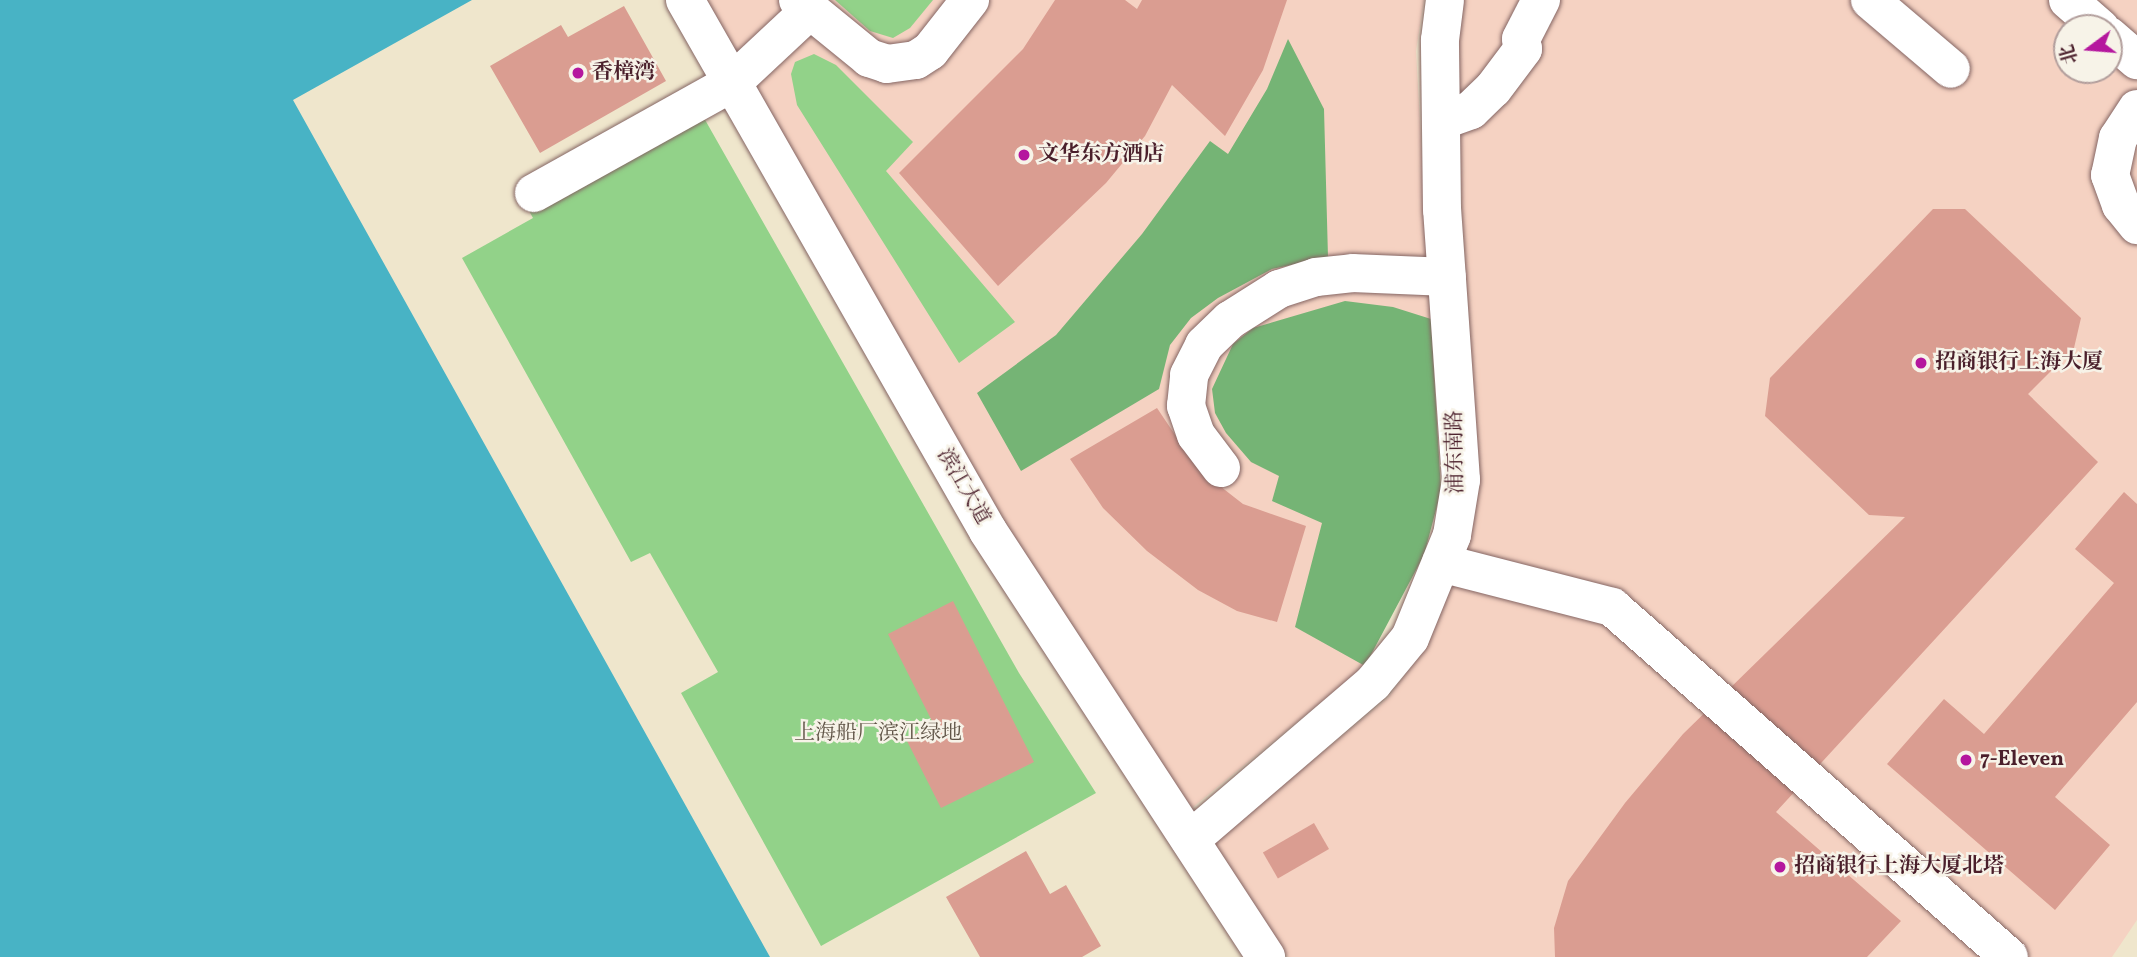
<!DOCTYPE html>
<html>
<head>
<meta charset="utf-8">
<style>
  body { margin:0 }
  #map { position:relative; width:2137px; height:957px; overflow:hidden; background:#efe6cc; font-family:Vollkorn,"Noto Serif SC",serif }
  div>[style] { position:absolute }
  .built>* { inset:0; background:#f5d2c2 }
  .green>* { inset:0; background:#92d289 }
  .forest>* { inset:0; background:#75b475 }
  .water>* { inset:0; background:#48b3c5 }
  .building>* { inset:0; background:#da9d91; transform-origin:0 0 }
  .roads { filter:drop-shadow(0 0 2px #846563) drop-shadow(0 0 2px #846563) }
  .minor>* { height:38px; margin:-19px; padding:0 19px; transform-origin:19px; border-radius:19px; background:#fff }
  .dots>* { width:19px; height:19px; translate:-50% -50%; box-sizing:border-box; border:4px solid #f7f3e8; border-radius:50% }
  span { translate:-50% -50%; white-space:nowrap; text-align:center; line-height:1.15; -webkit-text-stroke:5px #f7f3e8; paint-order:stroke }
  .poi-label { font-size:21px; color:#4a1f2b; font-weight:700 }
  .left { translate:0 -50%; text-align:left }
  .street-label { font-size:21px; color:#4a1f2b }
  .park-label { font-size:21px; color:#605547 }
  .north { position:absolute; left:2053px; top:14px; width:70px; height:70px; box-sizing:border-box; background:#f7f3e8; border:2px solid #b29e9c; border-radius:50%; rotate:254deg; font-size:19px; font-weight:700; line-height:28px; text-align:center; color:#4a1f2b }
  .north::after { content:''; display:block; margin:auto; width:24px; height:32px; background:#b5179e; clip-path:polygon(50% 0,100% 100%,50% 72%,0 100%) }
</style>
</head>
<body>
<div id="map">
  <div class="built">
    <i style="clip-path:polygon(705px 0,1424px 0,1416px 51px,1431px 319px,1365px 666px,1192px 808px,1066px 623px,973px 468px)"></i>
    <i style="clip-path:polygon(evenodd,1464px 0,2137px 0,2137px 920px,2112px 957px,1288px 957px,1213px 843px,1388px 698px,1424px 649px,1479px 480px,1462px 214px,1457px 35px,1464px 0,2067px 28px,2109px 28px,2109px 70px,2067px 70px,2067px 28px)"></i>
  </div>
  <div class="green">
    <i style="clip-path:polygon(835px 0,933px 0,910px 28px,893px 38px,870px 31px)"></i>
    <i style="clip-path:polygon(814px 54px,836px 65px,913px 142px,886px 171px,1015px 322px,959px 363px,797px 105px,791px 74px,795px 62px)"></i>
    <i style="clip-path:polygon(687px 88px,1019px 673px,1096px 793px,821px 946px,681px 693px,718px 672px,650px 553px,631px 562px,462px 258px,533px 218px,516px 187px)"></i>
  </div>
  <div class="forest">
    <i style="clip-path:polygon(1288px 39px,1324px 109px,1328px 257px,1272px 269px,1218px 298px,1191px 318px,1170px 345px,1159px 389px,1021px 471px,977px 393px,1056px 335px,1142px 234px,1210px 141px,1228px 154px,1267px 89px)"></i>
    <i style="clip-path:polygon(1345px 301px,1393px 307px,1431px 319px,1441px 491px,1424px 555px,1365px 666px,1295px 627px,1322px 523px,1272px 501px,1279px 476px,1251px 462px,1226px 433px,1215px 413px,1212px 389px,1233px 344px,1253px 328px)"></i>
  </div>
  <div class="water">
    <i style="clip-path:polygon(0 0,472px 0,293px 100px,770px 957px,0 957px)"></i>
  </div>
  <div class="building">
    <i style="clip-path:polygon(1055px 0,1125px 0,1137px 9px,1142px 0,1287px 0,1263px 70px,1225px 136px,1172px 85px,1145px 136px,1106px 183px,998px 286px,899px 173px,1023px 49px)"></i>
    <i style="clip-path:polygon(624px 6px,666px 81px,540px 153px,490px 66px,561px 25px,568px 37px)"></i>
    <i style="clip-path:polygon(1933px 209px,1965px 209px,2081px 318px,2074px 348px,2028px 394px,2098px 462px,1776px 812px,1901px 921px,1867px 957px,1555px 957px,1554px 928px,1568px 881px,1625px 803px,1683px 734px,1905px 517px,1869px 515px,1765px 416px,1770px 378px)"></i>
    <i style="clip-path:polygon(1157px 408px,1198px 469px,1243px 504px,1306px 526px,1277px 622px,1237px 611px,1198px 590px,1147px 551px,1103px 508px,1070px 459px)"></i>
    <i style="clip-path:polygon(2124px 492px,2137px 504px,2137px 702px,2055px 797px,2110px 845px,2055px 910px,1887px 764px,1944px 699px,1984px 734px,2114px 583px,2075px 549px)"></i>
    <i style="clip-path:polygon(953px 601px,1034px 762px,941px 808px,906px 739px,934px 725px,888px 634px)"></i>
    <i style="left:1314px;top:823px;width:30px;height:59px;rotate:60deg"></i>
    <i style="clip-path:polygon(1026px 851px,1050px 894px,1066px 885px,1101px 946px,1082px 957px,980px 957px,946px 897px)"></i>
  </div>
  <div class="roads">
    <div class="minor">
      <i style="left:685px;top:0;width:611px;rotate:60.29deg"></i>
      <i style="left:988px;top:531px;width:509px;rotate:56.87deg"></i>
      <i style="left:798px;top:0;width:92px;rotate:39.2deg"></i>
      <i style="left:869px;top:58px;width:19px;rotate:18deg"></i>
      <i style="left:887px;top:64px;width:29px;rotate:-8deg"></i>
      <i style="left:916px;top:60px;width:17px;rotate:-33deg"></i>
      <i style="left:930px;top:51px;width:65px;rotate:-51.9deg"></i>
      <i style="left:1870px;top:0;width:106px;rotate:40.4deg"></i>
      <i style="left:2068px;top:0;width:43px;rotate:41.2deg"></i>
      <i style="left:2109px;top:36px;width:37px;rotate:41deg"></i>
      <i style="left:2137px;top:109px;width:35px;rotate:123deg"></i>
      <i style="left:2118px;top:138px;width:38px;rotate:102deg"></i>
      <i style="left:2110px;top:175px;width:32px;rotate:70deg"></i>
      <i style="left:2121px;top:205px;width:26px;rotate:51deg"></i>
      <i style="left:1441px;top:121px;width:32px;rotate:-20deg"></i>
      <i style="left:1471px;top:110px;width:30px;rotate:-44deg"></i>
      <i style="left:1493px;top:89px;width:50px;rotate:-53.1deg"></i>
      <i style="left:1523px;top:49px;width:10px;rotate:-101deg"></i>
      <i style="left:1521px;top:39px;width:44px;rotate:-62.9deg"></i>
      <i style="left:534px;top:193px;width:227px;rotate:-29.1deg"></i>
      <i style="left:732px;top:83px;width:107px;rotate:-43.1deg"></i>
      <i style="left:1221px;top:468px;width:41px;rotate:-127.1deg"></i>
      <i style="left:1196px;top:435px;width:31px;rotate:-109deg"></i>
      <i style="left:1186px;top:406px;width:31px;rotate:-84deg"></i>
      <i style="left:1189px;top:375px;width:34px;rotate:-63deg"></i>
      <i style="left:1204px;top:345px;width:36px;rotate:-44deg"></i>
      <i style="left:1230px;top:320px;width:58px;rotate:-32.3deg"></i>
      <i style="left:1279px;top:289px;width:39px;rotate:-18deg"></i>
      <i style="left:1316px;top:277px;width:37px;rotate:-6deg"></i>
      <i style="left:1353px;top:273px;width:94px;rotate:2.4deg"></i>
      <i style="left:1441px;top:563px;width:177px;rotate:14.4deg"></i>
      <i style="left:1612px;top:607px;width:529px;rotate:41.4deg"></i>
      <i style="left:1190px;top:840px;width:241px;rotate:-40.6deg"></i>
      <i style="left:1373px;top:683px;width:58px;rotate:-50.6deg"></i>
      <i style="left:1410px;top:638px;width:111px;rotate:-67.8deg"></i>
      <i style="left:1452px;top:535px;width:56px;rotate:-80.7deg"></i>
      <i style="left:1461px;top:480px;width:271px;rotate:-94deg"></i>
      <i style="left:1442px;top:210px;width:170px;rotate:-90.7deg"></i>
      <i style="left:1440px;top:40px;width:40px;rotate:-82.9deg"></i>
    </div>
  </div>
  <div class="dots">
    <i style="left:578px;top:73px;background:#b5179e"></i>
    <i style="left:1024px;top:155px;background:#b5179e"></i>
    <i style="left:1921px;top:363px;background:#b5179e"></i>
    <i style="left:1966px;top:760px;background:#b5179e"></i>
    <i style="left:1780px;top:867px;background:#b5179e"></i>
  </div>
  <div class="poi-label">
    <span class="left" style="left:592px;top:73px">香樟湾</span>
    <span class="left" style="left:1038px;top:155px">文华东方酒店</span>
    <span class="left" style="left:1935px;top:363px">招商银行上海大厦</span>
    <span class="left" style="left:1980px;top:760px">7-Eleven</span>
    <span class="left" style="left:1794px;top:867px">招商银行上海大厦北塔</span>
  </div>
  <div class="street-label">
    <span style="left:1456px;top:452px;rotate:-91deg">浦东南路</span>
    <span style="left:963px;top:487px;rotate:60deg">滨江大道</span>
  </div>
  <div class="park-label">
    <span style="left:878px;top:734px">上海船厂滨江绿地</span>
  </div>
  <div class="north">北</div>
</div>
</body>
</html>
